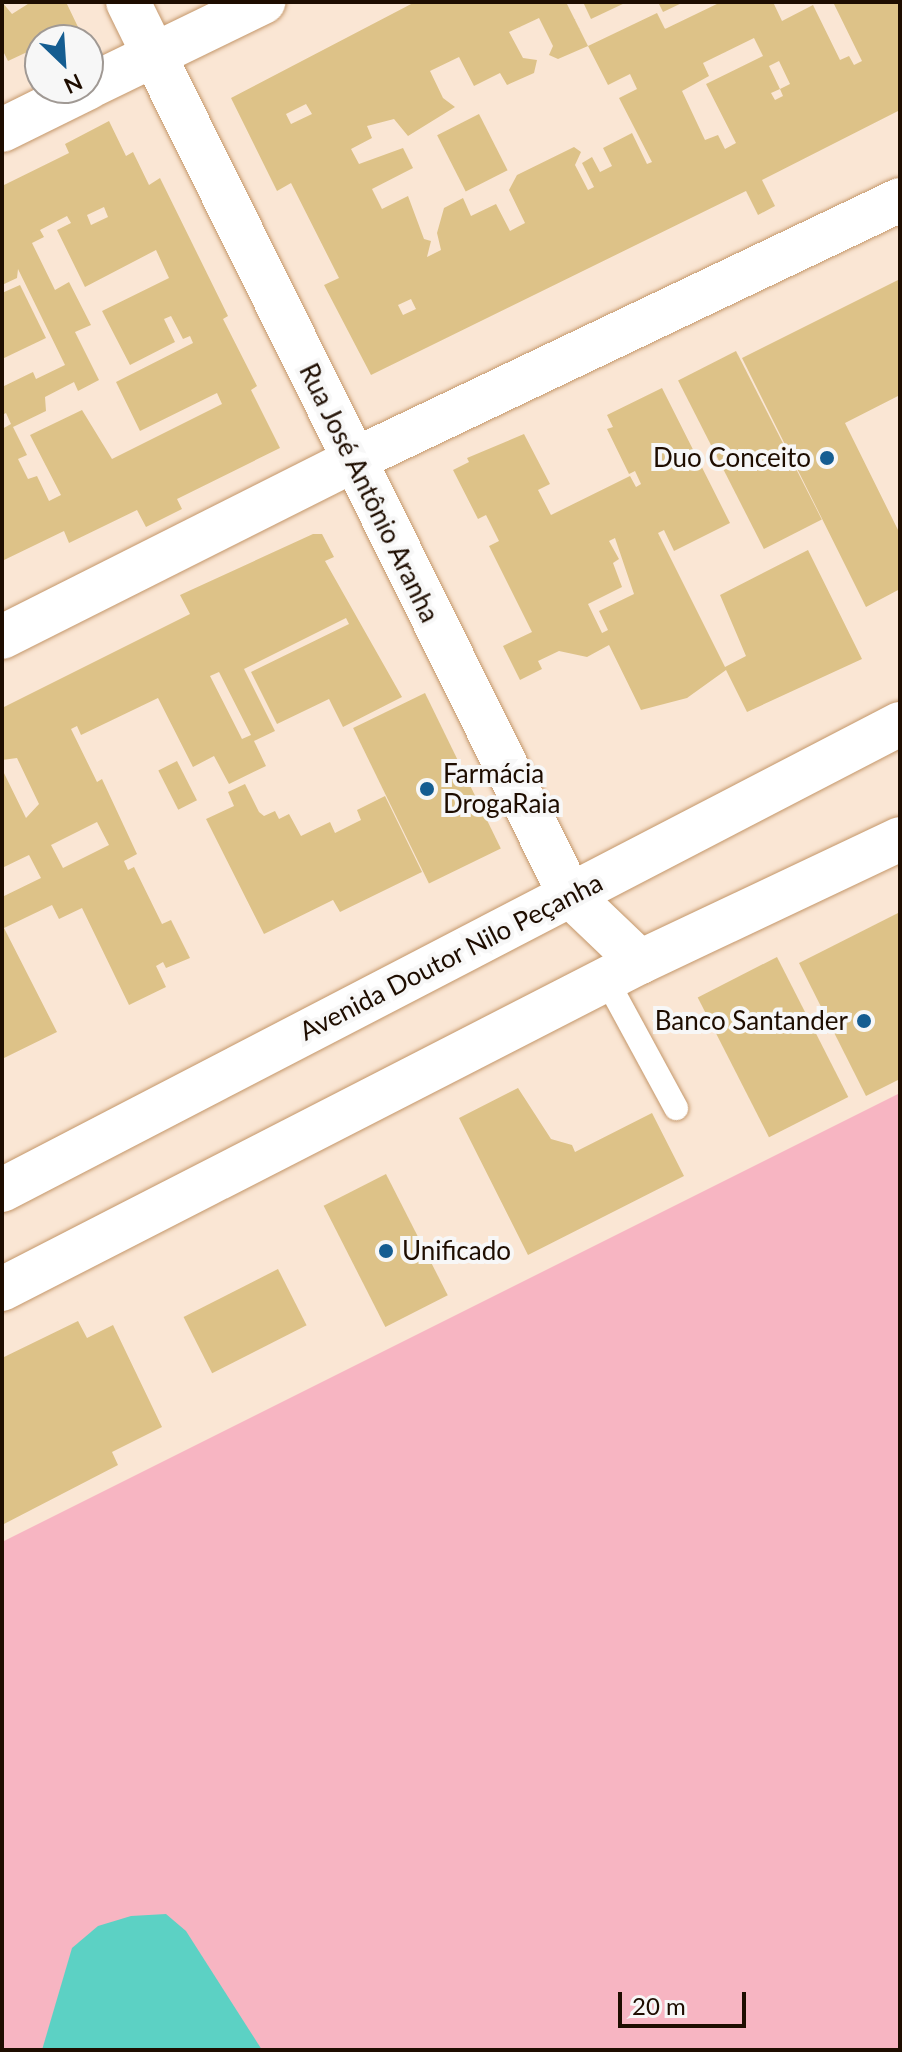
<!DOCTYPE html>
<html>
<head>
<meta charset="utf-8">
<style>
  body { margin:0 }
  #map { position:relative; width:902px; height:2052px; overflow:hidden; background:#fae6d4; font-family:Lato,sans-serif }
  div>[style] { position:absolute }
  .green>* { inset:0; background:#f7b5c2 }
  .water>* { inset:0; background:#5cd1c4 }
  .building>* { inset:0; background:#ddc288; transform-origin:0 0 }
  .roads { filter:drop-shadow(0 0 2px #c4976a) drop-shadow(0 0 2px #c4976a) }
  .lane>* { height:24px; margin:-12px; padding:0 12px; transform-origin:12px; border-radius:12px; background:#fff }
  .street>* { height:44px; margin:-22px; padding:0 22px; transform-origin:22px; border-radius:22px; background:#fff }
  .secondary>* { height:44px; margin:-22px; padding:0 22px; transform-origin:22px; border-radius:22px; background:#fff }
  .dots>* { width:22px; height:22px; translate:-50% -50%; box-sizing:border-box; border:4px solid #f7f7f7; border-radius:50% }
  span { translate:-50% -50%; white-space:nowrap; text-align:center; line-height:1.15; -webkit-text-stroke:8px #f7f7f7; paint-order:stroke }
  .poi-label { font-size:26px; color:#1e0d00 }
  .right { translate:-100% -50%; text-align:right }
  .left { translate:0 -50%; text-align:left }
  .street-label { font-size:26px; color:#1e0d00 }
  .frame { position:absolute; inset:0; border:4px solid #1e0d00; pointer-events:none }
  .north { position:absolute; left:24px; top:24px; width:80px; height:80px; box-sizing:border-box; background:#f7f7f7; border:2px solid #a09994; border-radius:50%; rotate:155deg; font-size:22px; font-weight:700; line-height:32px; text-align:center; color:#1e0d00 }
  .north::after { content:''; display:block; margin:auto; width:28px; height:36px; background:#155d91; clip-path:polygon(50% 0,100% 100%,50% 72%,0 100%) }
  .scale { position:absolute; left:618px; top:1992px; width:128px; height:36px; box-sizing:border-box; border:4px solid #1e0d00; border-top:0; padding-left:10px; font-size:24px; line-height:28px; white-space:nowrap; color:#1e0d00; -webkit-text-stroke:6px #f7f7f7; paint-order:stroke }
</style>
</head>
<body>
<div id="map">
  <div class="green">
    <i style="clip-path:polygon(900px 1093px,900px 2050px,2px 2050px,2px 1542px)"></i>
  </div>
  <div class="water">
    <i style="clip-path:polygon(166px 1914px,186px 1931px,262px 2050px,42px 2050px,72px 1948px,98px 1926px,131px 1916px)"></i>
  </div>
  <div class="building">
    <i style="clip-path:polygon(2px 2px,12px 14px,31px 2px,66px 2px,78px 27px,40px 40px,40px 46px,8px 61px,2px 49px)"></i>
    <i style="clip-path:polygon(evenodd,415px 2px,566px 2px,588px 46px,558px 59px,549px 55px,553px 46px,539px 18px,509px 32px,523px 58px,537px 60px,534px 73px,507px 85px,500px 73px,474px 86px,459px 57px,430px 71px,443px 98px,455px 107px,408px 136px,394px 119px,367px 126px,372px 138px,351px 149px,359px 164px,403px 148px,413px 168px,372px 189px,382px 209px,408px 196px,424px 239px,431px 241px,427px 257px,441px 250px,437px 233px,444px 208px,463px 198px,471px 216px,496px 204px,510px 231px,525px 223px,509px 190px,517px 175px,574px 147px,581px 152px,575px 165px,588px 190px,594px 187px,582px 163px,592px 157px,600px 172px,612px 166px,603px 148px,632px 133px,647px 164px,652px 162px,619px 98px,637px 89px,630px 74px,608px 85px,588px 46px,657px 13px,665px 29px,721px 2px,773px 2px,782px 21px,813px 5px,840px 60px,849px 56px,854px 65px,862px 61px,833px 2px,900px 2px,900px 110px,762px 180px,775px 206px,758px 215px,746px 191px,371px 375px,324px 285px,339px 278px,291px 183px,277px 191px,231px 98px,415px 2px,754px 38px,763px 56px,706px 84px,736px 143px,725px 149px,718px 135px,705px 140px,682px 91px,709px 76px,703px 63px,754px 38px,415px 2px,779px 61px,790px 84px,780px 89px,769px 66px,779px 61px,415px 2px,780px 89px,783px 96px,775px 100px,771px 93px,780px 89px,415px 2px,306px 104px,312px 114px,291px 124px,286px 114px,306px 104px,415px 2px,411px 299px,416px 309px,403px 315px,398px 305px,411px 299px)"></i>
    <i style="clip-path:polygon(583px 2px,627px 2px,591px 19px)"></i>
    <i style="clip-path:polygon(658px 2px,684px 2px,663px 12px)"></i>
    <i style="left:479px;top:114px;width:63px;height:47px;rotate:63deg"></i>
    <i style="clip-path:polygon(evenodd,109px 121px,126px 156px,133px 152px,149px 185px,160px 178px,228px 316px,223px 319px,257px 386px,251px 390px,280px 448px,177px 499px,182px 509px,146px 527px,137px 510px,69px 543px,64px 531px,2px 561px,2px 429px,11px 424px,6px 413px,2px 415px,2px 387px,33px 372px,36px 379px,65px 365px,18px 269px,17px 278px,2px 285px,2px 186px,69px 153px,65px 144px,109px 121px,104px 207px,108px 217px,91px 225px,87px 215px,104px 207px,109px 121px,67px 216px,71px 223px,57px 230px,85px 287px,156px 250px,169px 278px,102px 311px,130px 365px,175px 342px,164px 319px,171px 316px,183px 339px,190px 336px,193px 343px,116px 382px,140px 431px,217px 393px,222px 404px,112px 459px,82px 410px,30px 435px,61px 495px,49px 501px,37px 476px,28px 479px,18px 459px,27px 455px,13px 427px,46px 411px,45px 397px,74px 382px,78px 391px,99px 380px,75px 332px,91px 325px,69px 282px,55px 290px,32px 243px,44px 237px,40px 230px,67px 216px)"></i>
    <i style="clip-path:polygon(900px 279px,900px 395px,845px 423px,900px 534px,900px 589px,866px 607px,742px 358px)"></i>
    <i style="clip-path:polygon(20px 285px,46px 338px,2px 359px,2px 293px)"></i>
    <i style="left:736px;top:351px;width:189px;height:65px;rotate:63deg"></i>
    <i style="clip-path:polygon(evenodd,662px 388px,730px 523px,674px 551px,664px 530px,658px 533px,725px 667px,746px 656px,720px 595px,808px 550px,862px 659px,747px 712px,726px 670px,687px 698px,641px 710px,609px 645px,587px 657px,559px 651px,538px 661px,542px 669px,520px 680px,503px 646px,532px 632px,489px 546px,499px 541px,486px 515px,478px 519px,453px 470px,469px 462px,467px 458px,524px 434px,550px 484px,538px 490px,551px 515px,630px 476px,636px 487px,641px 484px,635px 471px,629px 474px,607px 429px,613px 427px,607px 415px,662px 388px,615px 538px,634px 594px,599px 611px,608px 630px,602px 633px,588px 604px,622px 587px,613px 563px,619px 559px,609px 541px,615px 538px)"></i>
    <i style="clip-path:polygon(evenodd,313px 534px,322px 534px,334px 557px,325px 561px,402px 697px,343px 727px,329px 699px,277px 724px,251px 672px,349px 624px,346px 618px,244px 669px,275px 731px,254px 741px,266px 766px,229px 784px,214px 756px,193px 767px,158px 698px,81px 735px,77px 726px,71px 729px,97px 782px,102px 779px,137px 854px,124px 861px,128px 870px,134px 867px,162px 924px,171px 920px,190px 958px,166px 968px,163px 962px,156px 966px,166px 987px,129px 1005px,82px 908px,59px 919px,52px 905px,4px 928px,57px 1032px,2px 1059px,2px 897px,41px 878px,29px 855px,2px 868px,2px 769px,26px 818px,39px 804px,17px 758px,2px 760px,2px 708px,190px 614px,180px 595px,313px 534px,219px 672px,251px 735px,242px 739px,210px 676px,219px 672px,313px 534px,97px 822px,109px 845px,63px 868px,51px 845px,97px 822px)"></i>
    <i style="left:425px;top:693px;width:173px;height:80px;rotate:64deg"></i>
    <i style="left:177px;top:761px;width:44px;height:21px;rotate:63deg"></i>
    <i style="clip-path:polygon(245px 784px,259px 812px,264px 816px,275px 811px,279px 819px,289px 814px,301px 836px,330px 822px,335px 833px,361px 820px,357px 810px,385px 796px,422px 872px,340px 912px,333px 900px,264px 934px,206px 819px,234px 806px,228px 792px)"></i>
    <i style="clip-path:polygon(900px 912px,900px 1079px,866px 1096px,799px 963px)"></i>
    <i style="left:777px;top:957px;width:157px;height:89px;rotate:63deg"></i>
    <i style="clip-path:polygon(518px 1088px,551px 1139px,572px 1145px,575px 1152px,652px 1113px,684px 1176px,528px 1255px,459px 1118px)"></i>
    <i style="left:386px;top:1174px;width:136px;height:70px;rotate:63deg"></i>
    <i style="left:278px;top:1269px;width:63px;height:106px;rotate:63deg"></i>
    <i style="clip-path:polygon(78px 1321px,87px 1338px,113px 1325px,162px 1427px,112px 1452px,118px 1465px,2px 1525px,2px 1358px)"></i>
  </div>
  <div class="roads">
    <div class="lane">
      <i style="left:606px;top:979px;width:147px;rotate:61.5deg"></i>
    </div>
    <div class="street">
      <i style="left:128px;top:2px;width:59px;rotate:63.9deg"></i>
    </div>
    <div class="secondary">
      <i style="left:154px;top:55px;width:937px;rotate:63.65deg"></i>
      <i style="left:570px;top:895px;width:97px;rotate:43.7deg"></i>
      <i style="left:88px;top:87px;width:195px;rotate:-25.9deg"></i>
      <i style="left:2px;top:130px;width:95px;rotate:-26.3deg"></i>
      <i style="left:2px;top:637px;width:392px;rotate:-26.7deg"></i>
      <i style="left:352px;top:461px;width:607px;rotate:-25.47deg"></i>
      <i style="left:2px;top:1190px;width:1012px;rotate:-27.43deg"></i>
      <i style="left:2px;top:1289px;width:717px;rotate:-27.14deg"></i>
      <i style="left:640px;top:962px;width:288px;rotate:-25.3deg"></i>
    </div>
  </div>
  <div class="dots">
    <i style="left:827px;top:458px;background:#155d91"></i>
    <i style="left:427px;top:789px;background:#155d91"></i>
    <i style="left:864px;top:1021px;background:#155d91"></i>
    <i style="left:386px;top:1251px;background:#155d91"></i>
  </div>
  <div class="poi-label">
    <span class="right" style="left:811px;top:458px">Duo Conceito</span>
    <span class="left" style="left:443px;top:789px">Farmácia<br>DrogaRaia</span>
    <span class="right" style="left:848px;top:1021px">Banco Santander</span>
    <span class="left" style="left:402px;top:1251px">Unificado</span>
  </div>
  <div class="street-label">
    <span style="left:369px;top:493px;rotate:64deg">Rua José Antônio Aranha</span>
    <span style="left:451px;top:957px;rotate:-27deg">Avenida Doutor Nilo Peçanha</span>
  </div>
  <div class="frame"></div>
  <div class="north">N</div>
  <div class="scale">20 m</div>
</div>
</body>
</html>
